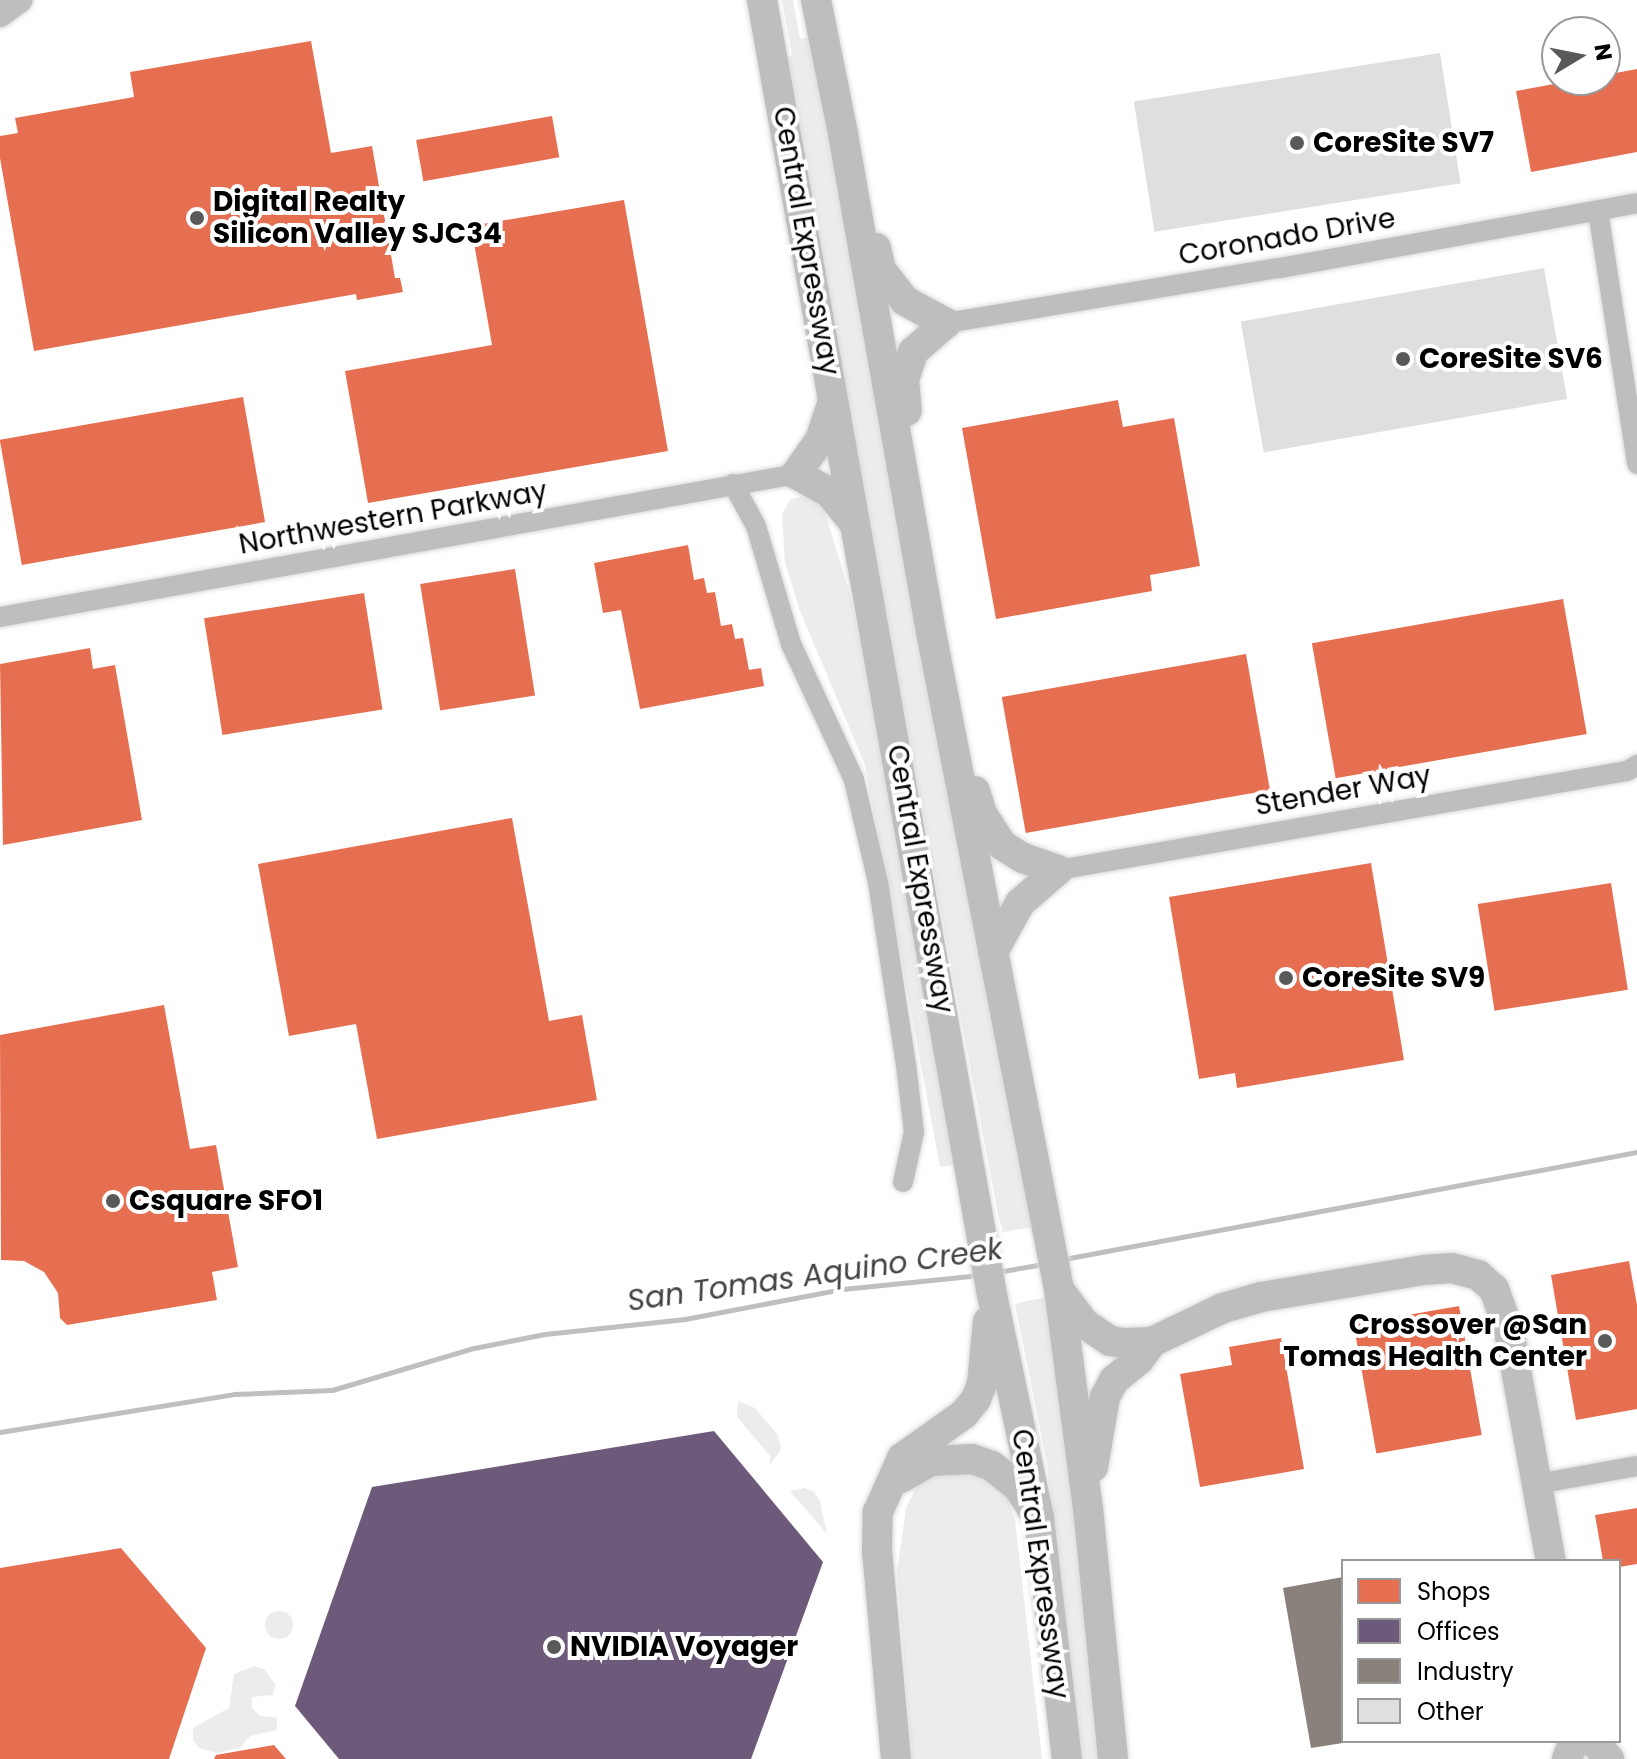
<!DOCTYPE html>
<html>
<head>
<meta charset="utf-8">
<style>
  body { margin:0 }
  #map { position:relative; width:1637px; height:1759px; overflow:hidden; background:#fff; font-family:Poppins,sans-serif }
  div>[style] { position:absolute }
  .green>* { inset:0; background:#ececec }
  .round { border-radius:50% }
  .shops>* { inset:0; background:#e76f51; transform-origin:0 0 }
  .offices>* { inset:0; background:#6d597a }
  .industry>* { inset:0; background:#8a817c }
  .stream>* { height:5px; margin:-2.5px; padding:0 2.5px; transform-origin:2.5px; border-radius:2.5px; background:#bfbfbf }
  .building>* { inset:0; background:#dfdfdf; transform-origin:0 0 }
  .roads { filter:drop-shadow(0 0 2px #dbdbdb) drop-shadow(0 0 2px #dbdbdb) }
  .minor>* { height:20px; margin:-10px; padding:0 10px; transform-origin:10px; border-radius:10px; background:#bebebe }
  .major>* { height:26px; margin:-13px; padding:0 13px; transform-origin:13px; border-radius:13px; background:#bebebe }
  .highway>* { height:30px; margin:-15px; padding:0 15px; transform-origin:15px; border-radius:15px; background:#bebebe }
  .dots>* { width:22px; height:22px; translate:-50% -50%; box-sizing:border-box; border:4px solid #fff; border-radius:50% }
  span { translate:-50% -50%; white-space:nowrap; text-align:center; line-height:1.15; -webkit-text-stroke:8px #fff; paint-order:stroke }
  .poi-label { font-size:28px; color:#000; font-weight:700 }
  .left { translate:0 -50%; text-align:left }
  .right { translate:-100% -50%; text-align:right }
  .street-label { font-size:28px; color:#000 }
  .water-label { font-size:30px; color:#444; font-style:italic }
  .legend { position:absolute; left:1341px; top:1559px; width:280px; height:184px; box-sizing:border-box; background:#fff; border:2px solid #999; margin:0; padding:10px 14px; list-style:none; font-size:24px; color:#000 }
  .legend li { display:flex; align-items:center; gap:16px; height:40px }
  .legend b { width:40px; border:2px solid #999 }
  .north { position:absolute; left:1541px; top:16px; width:80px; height:80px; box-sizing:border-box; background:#fff; border:2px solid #999; border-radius:50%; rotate:80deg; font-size:22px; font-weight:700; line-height:32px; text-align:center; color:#000 }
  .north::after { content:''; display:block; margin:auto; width:28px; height:36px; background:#595959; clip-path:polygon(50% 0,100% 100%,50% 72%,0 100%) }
</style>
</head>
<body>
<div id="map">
  <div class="green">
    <i style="clip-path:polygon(782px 0,793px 0,800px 39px,809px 37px,1033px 1227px,1003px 1232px,999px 1219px,781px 61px,792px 55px)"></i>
    <i style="clip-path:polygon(807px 494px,823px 506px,852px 601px,958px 1164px,940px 1167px,865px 765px,800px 611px,785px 563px,782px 514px,790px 500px)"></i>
    <i style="clip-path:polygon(1045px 1297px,1061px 1394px,1103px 1759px,1081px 1759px,1047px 1463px,1015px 1304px)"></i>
    <i style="clip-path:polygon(738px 1401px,755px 1408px,778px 1435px,781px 1450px,770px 1465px,770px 1456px,737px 1417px)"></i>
    <i style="clip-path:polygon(946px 1468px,971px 1471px,997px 1484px,1009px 1501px,1015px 1520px,1042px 1759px,912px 1759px,897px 1572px,906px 1508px,918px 1484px)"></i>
    <i style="clip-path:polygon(805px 1488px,814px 1492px,820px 1501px,827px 1534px,790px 1491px)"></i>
    <i class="round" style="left:265px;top:1611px;width:28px;height:28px"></i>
    <i style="clip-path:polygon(254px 1666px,264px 1669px,276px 1685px,273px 1695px,252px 1697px,252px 1708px,260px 1716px,277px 1718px,277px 1730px,250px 1736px,240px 1748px,217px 1753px,199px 1748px,193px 1740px,193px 1728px,229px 1708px,234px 1674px)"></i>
  </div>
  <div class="shops">
    <i style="clip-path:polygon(311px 41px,331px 153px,372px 146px,395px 278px,400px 278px,403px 292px,357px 300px,356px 294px,34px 351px,0 158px,0 136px,18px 133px,15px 118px,134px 97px,130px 72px)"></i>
    <i style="clip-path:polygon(1637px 69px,1637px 152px,1531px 172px,1516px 91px,1576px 80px,1605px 80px,1605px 75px)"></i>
    <i style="left:552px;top:116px;width:42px;height:138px;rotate:80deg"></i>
    <i style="clip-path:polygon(624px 200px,668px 451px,368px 503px,345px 371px,492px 345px,471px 226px)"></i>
    <i style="left:243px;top:397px;width:127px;height:247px;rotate:80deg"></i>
    <i style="clip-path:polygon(1118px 400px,1123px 427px,1174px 418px,1200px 566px,1150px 575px,1152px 591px,996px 619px,962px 428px)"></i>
    <i style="clip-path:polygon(688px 545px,694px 580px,704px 578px,707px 593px,715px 592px,721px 626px,732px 624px,735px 639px,743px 638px,749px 670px,761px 668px,764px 686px,640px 709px,621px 610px,603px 613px,594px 563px)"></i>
    <i style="left:515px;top:569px;width:128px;height:96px;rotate:81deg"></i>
    <i style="left:364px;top:593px;width:118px;height:162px;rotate:81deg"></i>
    <i style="left:1563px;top:599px;width:137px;height:255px;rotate:80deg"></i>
    <i style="clip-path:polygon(90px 648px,93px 669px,115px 665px,142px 820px,3px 845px,0 664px)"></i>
    <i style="left:1246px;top:654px;width:138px;height:248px;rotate:80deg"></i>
    <i style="clip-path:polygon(512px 818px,549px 1021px,582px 1015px,597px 1100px,377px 1139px,356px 1024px,289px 1036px,258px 864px)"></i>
    <i style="clip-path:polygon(1371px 863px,1404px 1060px,1237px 1088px,1235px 1073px,1199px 1079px,1169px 897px)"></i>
    <i style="left:1611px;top:883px;width:108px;height:135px;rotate:81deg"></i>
    <i style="clip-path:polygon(164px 1005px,190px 1149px,216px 1145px,238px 1267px,212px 1272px,217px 1300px,67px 1325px,60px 1318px,58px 1293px,44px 1272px,24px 1261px,1px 1260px,0 1035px)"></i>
    <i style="clip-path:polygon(1629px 1261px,1637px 1305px,1637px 1409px,1576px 1420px,1551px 1275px)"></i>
    <i style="left:1459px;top:1306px;width:131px;height:107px;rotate:80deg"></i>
    <i style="clip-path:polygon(1281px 1338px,1304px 1469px,1200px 1487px,1180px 1374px,1232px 1365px,1229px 1347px)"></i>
    <i style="clip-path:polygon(1637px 1508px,1637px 1564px,1619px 1567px,1619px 1561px,1603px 1561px,1595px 1515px)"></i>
    <i style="clip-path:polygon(121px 1548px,206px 1648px,169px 1759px,0 1759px,0 1568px)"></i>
    <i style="clip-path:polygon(274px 1745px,286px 1759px,214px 1759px,216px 1755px)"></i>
  </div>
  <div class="offices">
    <i style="clip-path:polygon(714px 1431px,823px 1562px,751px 1759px,339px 1759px,295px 1706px,372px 1487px)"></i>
  </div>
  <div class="industry">
    <i style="clip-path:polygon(1343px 1577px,1343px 1743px,1311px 1748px,1283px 1588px)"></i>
  </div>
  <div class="stream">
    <i style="left:1064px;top:1259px;width:583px;rotate:-10.58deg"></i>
    <i style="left:997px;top:1272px;width:47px;rotate:-9.9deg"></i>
    <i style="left:0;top:1432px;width:237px;rotate:-9.2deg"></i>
    <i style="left:234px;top:1394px;width:98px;rotate:-2.3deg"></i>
    <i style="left:332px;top:1390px;width:148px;rotate:-16.5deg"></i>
    <i style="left:474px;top:1348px;width:72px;rotate:-11.2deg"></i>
    <i style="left:545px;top:1334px;width:141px;rotate:-6.1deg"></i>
    <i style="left:685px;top:1319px;width:161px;rotate:-10.8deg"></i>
    <i style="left:843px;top:1289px;width:138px;rotate:-5.8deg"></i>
  </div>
  <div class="building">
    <i style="left:1440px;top:53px;width:132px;height:310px;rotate:81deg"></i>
    <i style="left:1544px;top:268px;width:133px;height:308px;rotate:80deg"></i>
  </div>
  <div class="roads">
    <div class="minor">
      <i style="left:1598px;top:211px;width:256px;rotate:81.2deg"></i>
      <i style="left:946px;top:323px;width:338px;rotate:-9.4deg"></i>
      <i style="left:1280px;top:268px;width:363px;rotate:-10.3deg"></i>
      <i style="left:733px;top:484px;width:48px;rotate:61.3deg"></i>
      <i style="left:756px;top:526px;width:123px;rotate:73.5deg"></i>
      <i style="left:791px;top:644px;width:150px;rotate:65.1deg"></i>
      <i style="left:854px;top:780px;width:105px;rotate:76.8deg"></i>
      <i style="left:878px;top:882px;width:185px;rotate:81.3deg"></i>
      <i style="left:906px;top:1065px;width:67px;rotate:83.2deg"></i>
      <i style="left:914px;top:1132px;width:51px;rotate:102.4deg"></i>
      <i style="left:0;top:617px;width:809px;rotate:-10.18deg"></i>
      <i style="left:1058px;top:870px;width:578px;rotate:-9.87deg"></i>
      <i style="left:1627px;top:771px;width:12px;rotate:-31deg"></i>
      <i style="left:1537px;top:1484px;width:102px;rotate:-10.2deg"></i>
    </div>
    <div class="major">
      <i style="left:0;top:14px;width:24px;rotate:-36deg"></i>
    </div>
    <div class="highway">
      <i style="left:762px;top:0;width:1310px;rotate:79.93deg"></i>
      <i style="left:991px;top:1290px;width:233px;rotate:78.1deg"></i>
      <i style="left:1039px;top:1518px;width:243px;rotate:83.4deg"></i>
      <i style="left:816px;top:0;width:137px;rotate:78.6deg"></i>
      <i style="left:843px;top:134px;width:506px;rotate:79.98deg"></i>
      <i style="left:931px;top:632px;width:669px;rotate:78.98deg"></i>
      <i style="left:1059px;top:1289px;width:221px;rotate:82.5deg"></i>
      <i style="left:1088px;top:1508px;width:252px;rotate:84.3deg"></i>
      <i style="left:876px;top:248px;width:23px;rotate:77deg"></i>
      <i style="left:881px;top:270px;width:39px;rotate:52deg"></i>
      <i style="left:905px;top:301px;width:47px;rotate:28.2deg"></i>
      <i style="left:946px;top:323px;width:44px;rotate:138.7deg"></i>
      <i style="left:913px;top:352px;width:28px;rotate:108deg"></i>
      <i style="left:904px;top:379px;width:32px;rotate:85deg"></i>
      <i style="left:833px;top:401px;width:41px;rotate:108.4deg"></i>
      <i style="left:820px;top:440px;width:42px;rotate:125.2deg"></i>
      <i style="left:796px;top:474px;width:38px;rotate:29deg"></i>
      <i style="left:829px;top:492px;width:40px;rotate:51deg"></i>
      <i style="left:975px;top:791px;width:24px;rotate:73deg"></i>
      <i style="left:982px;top:814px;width:37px;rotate:57deg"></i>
      <i style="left:1002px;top:845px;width:25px;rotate:32deg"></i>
      <i style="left:1023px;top:858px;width:37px;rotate:19deg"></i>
      <i style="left:993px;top:952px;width:56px;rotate:-61.1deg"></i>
      <i style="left:1020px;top:903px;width:50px;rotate:-41deg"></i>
      <i style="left:1060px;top:1291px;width:41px;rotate:52.9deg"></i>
      <i style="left:1085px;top:1324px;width:30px;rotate:34deg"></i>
      <i style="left:1110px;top:1341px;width:15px;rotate:8deg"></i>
      <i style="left:1125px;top:1343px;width:27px;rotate:-2deg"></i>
      <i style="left:1152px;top:1342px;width:79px;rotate:-25.6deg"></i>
      <i style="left:1223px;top:1308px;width:40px;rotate:-16deg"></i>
      <i style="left:1261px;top:1297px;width:165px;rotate:-9.4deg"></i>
      <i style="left:1424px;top:1270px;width:28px;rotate:-4deg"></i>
      <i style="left:1452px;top:1268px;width:27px;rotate:15deg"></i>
      <i style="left:1478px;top:1275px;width:21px;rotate:41deg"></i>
      <i style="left:1494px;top:1289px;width:45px;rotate:70.3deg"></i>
      <i style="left:1509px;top:1331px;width:234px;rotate:79.7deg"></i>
      <i style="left:1093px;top:1467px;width:71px;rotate:-80.3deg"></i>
      <i style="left:1105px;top:1397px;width:19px;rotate:-62deg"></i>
      <i style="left:1114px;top:1380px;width:32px;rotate:-39deg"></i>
      <i style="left:1139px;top:1360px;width:22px;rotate:-54deg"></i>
      <i style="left:901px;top:1478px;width:34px;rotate:-30deg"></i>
      <i style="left:931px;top:1461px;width:41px;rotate:-2.8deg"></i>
      <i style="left:972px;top:1459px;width:21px;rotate:19deg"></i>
      <i style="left:992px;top:1466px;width:33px;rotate:39deg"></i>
      <i style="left:1018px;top:1487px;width:30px;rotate:57deg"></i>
      <i style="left:1593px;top:1741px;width:24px;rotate:48deg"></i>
      <i style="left:896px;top:1759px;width:209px;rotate:-95.2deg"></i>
      <i style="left:877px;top:1551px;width:39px;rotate:-89deg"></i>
      <i style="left:878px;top:1512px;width:59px;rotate:-66deg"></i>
      <i style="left:902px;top:1458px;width:76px;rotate:-35.4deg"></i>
      <i style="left:964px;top:1414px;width:19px;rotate:-51deg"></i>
      <i style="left:976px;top:1399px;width:16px;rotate:-68deg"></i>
      <i style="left:982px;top:1384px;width:63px;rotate:-84.6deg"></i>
      <i style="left:1567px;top:1759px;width:19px;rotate:-69deg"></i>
    </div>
  </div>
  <div class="dots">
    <i style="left:1297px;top:143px;background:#595959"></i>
    <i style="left:197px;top:218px;background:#595959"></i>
    <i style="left:1403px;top:359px;background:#595959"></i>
    <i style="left:1286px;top:978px;background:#595959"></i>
    <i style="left:113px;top:1201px;background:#595959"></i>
    <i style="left:1605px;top:1341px;background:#595959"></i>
    <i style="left:554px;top:1647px;background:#595959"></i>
  </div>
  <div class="poi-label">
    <span class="left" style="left:1313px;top:143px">CoreSite SV7</span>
    <span class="left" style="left:213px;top:218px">Digital Realty<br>Silicon Valley SJC34</span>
    <span class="left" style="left:1419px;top:359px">CoreSite SV6</span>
    <span class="left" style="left:1302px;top:978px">CoreSite SV9</span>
    <span class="left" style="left:129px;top:1201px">Csquare SFO1</span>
    <span class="right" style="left:1587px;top:1341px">Crossover @San<br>Tomas Health Center</span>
    <span class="left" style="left:570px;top:1647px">NVIDIA Voyager</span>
  </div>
  <div class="street-label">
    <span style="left:1287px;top:237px;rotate:-10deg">Coronado Drive</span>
    <span style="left:806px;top:241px;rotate:80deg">Central Expressway</span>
    <span style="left:393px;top:518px;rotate:-10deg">Northwestern Parkway</span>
    <span style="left:1343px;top:791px;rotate:-10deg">Stender Way</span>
    <span style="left:920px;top:879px;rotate:80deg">Central Expressway</span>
    <span style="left:1040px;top:1564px;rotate:82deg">Central Expressway</span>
  </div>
  <div class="water-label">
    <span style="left:815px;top:1275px;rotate:-8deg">San Tomas Aquino Creek</span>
  </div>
  <ul class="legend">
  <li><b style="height:22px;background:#e76f51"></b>Shops</li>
  <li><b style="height:22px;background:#6d597a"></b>Offices</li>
  <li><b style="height:22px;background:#8a817c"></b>Industry</li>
  <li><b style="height:22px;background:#dfdfdf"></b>Other</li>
  </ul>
  <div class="north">N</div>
</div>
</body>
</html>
